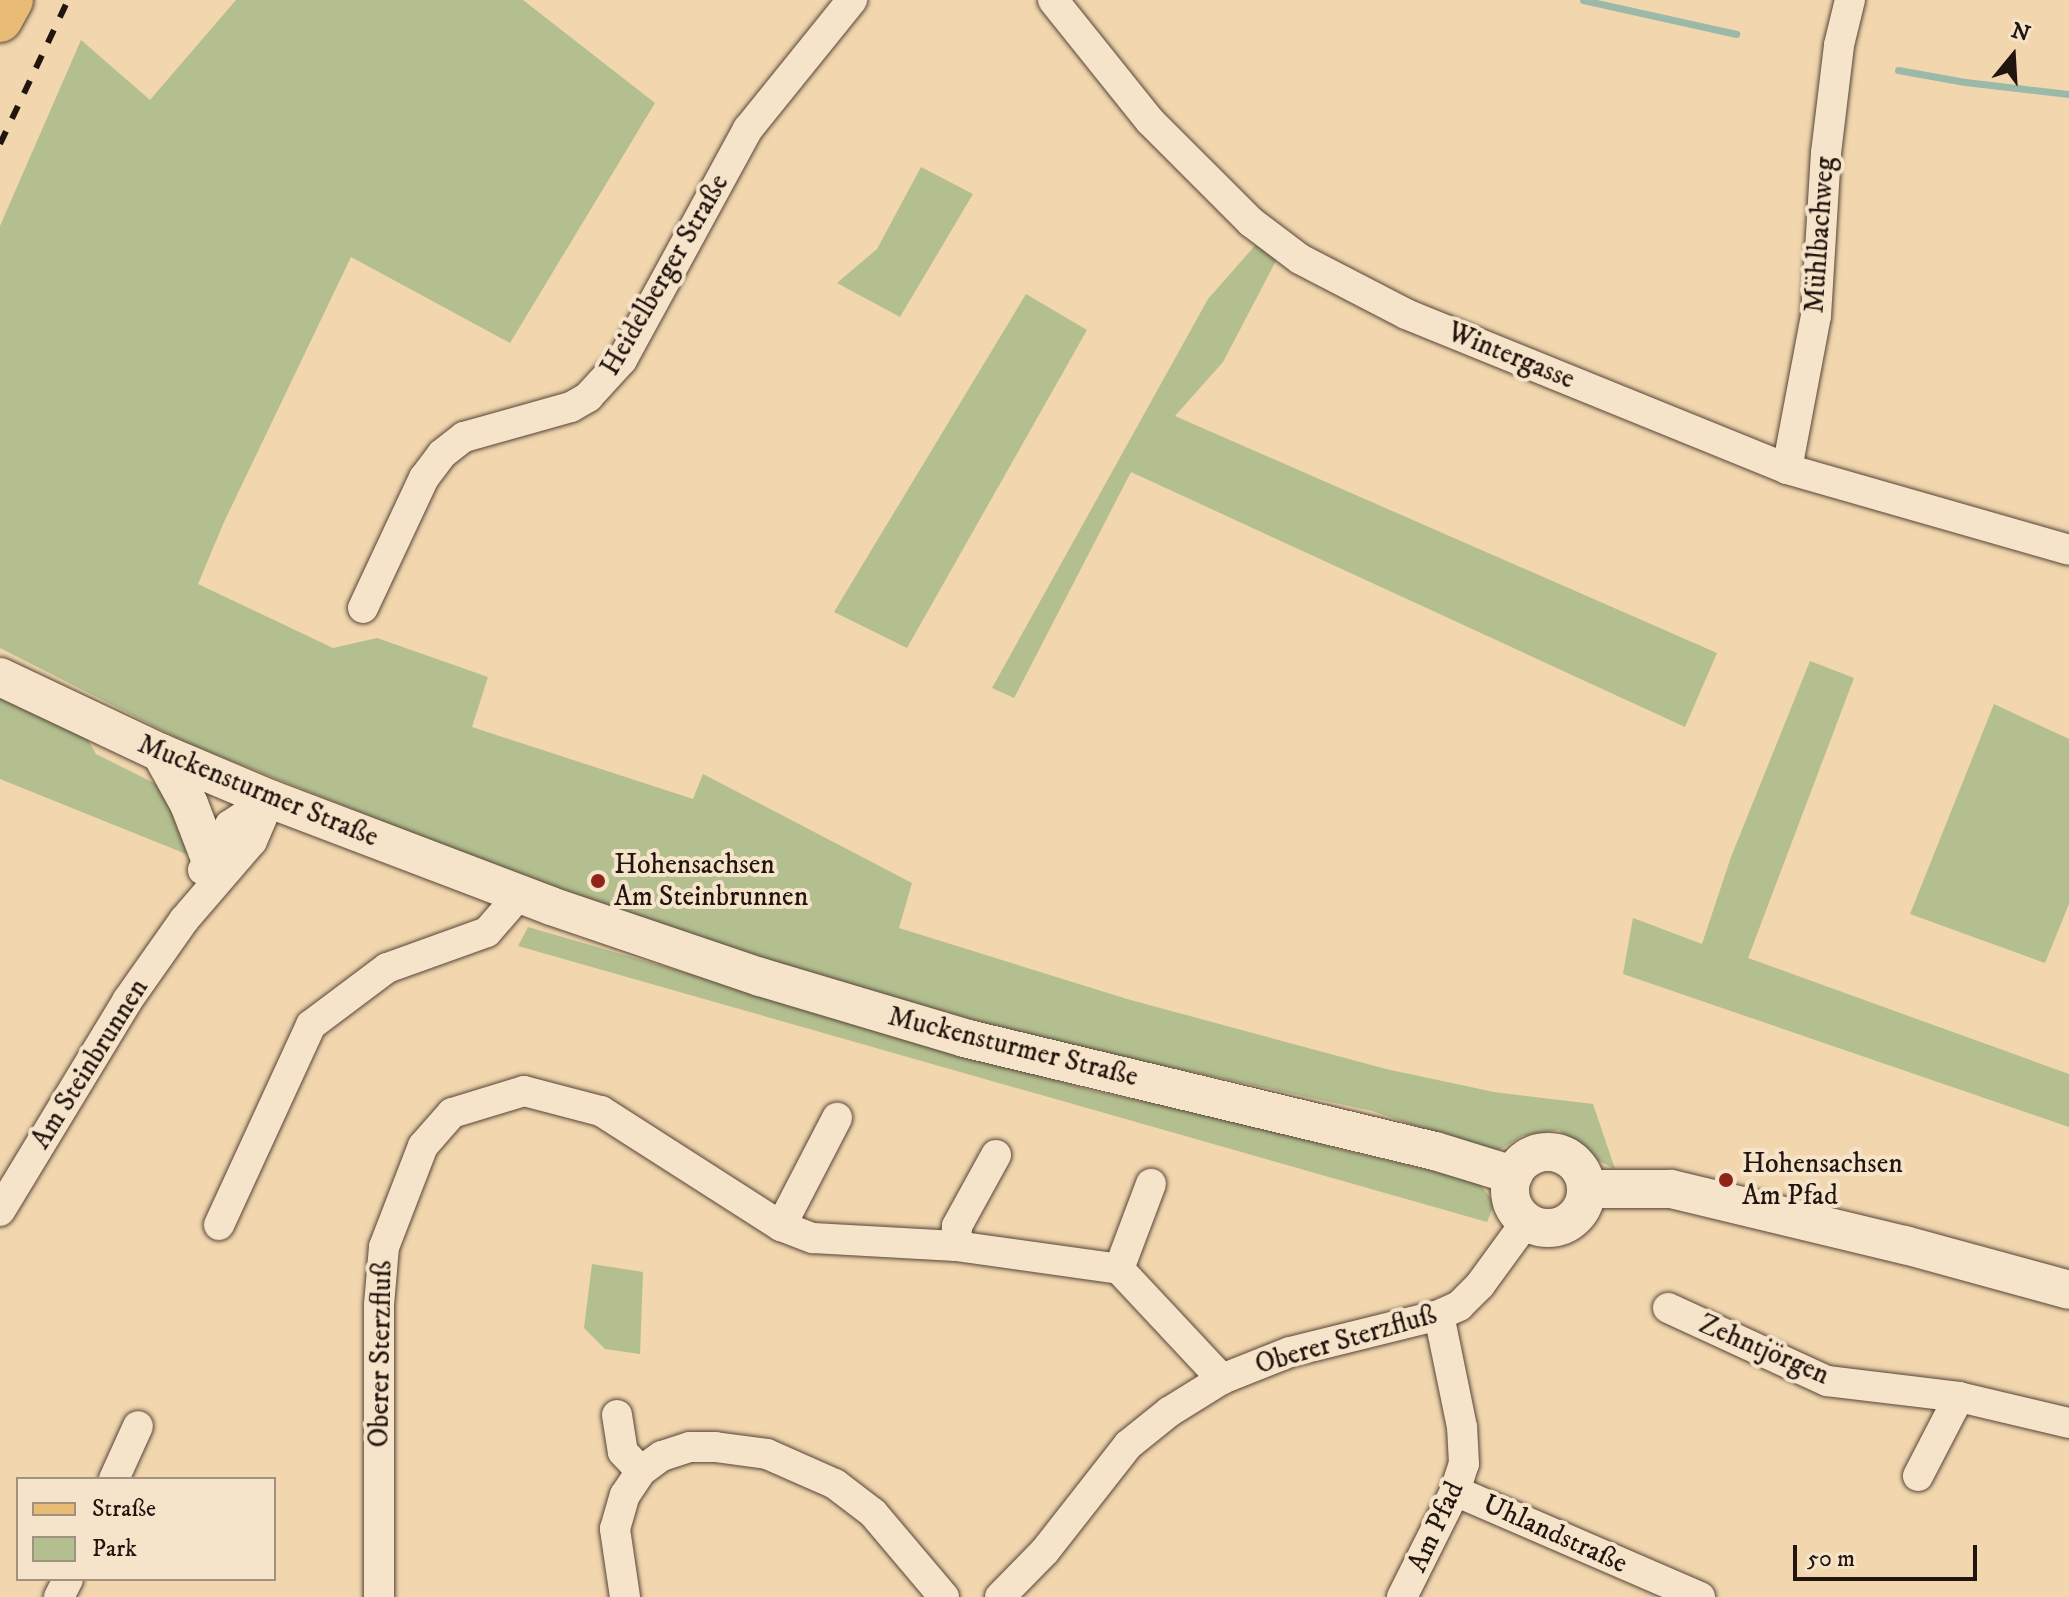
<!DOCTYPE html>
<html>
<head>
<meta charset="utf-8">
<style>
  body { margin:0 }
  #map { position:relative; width:2069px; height:1597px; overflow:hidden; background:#f1d6ae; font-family:"IM FELL DW Pica",serif }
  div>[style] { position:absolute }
  .green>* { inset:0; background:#b3bf8f }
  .stream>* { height:7px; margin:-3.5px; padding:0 3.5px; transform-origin:3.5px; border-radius:3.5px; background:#9bb9a9 }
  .roads { filter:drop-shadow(0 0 2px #564537) drop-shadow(0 0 2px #564537) }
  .minor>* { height:30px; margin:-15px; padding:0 15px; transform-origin:15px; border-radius:15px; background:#f6e4ca }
  .tertiary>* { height:38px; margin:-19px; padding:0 19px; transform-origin:19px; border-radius:19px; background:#f6e4ca }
  .tertiary>.ring { margin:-19px; padding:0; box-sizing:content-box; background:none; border:38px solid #f6e4ca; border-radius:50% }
  .primary>* { height:44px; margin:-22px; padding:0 22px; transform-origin:22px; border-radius:22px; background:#e8bb77 }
  .rail>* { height:6px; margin-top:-3px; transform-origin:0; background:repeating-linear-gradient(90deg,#22150f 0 14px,transparent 0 28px) }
  .dots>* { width:22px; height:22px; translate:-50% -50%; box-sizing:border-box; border:4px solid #f6e4ca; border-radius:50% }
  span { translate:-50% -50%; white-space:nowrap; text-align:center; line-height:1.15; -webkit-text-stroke:8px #f6e4ca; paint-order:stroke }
  .street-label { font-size:28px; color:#22150f }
  .poi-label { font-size:28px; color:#22150f }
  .left { translate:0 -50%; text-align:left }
  .legend { position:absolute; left:16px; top:1477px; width:260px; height:104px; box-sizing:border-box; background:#f6e4ca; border:2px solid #a1917f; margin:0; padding:10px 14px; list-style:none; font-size:24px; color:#22150f }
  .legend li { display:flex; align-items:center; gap:16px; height:40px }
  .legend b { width:40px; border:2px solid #a1917f }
  .north { position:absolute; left:1973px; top:16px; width:80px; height:80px; -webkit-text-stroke:6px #f6e4ca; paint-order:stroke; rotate:18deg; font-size:22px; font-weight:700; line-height:32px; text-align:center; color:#22150f }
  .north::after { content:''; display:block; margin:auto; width:28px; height:36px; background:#22150f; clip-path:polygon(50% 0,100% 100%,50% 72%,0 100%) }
  .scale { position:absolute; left:1793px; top:1545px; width:184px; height:36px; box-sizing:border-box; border:4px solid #22150f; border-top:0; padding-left:10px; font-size:24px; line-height:28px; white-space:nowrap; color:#22150f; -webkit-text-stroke:6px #f6e4ca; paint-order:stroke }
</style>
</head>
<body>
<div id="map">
  <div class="green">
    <i style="clip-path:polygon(236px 0,523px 0,655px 103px,510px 343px,351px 257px,224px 522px,198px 584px,333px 648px,377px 638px,488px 677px,472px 727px,693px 799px,703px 774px,912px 883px,899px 928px,1127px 999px,1386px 1069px,1494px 1092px,1593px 1104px,1615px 1169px,1584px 1153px,1559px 1130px,1522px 1136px,1498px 1151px,1474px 1146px,1372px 1111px,1081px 1048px,863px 991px,675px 930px,485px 862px,187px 743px,0 648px,0 226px,81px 40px,150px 100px)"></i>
    <i style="clip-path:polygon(921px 167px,973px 194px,900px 317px,837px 283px,877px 249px)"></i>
    <i style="clip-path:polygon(1259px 241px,1278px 257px,1223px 362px,1175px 416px,1717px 653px,1685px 727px,1131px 472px,1014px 698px,992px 688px,1208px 299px)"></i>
    <i style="clip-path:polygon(1026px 294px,1087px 330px,907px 648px,834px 612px)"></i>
    <i style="clip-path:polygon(1810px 661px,1854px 678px,1748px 958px,2069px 1074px,2069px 1127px,1623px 974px,1633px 918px,1702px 944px,1731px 857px)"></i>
    <i style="clip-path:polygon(0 695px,84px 733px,96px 754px,166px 789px,196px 858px,0 779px)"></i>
    <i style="clip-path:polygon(1994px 704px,2069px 739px,2069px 904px,2045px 963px,1910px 914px)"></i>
    <i style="clip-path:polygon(528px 927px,1093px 1091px,1233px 1120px,1347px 1151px,1477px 1181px,1495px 1203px,1487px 1222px,518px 946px)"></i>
    <i style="clip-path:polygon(592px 1264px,643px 1272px,640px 1354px,605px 1349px,584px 1328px)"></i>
  </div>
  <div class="stream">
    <i style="left:1583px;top:0;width:157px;rotate:12.5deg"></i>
    <i style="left:1898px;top:70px;width:68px;rotate:10.2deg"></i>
    <i style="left:1965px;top:82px;width:105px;rotate:6.6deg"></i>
  </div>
  <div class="roads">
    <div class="minor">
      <i style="left:1053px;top:0;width:155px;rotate:51.3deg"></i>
      <i style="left:1150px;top:121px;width:143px;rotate:45deg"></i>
      <i style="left:1251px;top:222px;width:61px;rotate:37.1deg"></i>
      <i style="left:1300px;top:259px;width:119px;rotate:27.4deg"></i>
      <i style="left:1406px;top:314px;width:411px;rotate:22.1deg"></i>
      <i style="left:1787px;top:469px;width:293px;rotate:16deg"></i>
      <i style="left:1787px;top:469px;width:156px;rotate:-79.3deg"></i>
      <i style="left:1816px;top:316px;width:163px;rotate:-86.5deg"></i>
      <i style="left:1826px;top:153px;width:109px;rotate:-83.1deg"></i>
      <i style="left:1839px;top:45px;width:46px;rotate:-76.3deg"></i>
      <i style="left:363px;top:608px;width:144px;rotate:-64.9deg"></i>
      <i style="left:424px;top:478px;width:30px;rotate:-53deg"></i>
      <i style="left:442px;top:454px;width:28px;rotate:-38deg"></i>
      <i style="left:464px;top:437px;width:111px;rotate:-15.7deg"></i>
      <i style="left:571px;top:407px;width:20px;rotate:-30deg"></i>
      <i style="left:588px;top:397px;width:50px;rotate:-47.4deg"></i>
      <i style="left:622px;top:360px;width:263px;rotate:-61.4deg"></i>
      <i style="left:748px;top:129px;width:166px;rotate:-51.1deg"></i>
      <i style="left:203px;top:870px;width:52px;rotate:-59deg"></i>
      <i style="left:230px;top:825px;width:48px;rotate:-33deg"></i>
      <i style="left:0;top:1211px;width:245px;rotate:-58.8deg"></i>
      <i style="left:127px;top:1001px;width:99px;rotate:-54.9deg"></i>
      <i style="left:184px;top:920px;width:104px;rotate:-49.3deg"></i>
      <i style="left:252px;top:841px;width:46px;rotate:-66.8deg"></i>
      <i style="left:219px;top:1225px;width:220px;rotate:-65.3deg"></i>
      <i style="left:311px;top:1025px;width:95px;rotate:-36.9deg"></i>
      <i style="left:387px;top:968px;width:106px;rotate:-19.8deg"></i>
      <i style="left:487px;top:932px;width:50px;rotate:-49deg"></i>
      <i style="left:781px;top:1226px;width:122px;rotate:-62.6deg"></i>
      <i style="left:956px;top:1246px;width:20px;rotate:-87deg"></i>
      <i style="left:957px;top:1226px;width:81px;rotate:-61.2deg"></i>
      <i style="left:1119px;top:1269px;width:91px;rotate:-69.4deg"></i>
      <i style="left:1668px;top:1308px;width:175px;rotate:24.7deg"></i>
      <i style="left:1827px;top:1381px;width:133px;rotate:6.9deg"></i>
      <i style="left:1959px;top:1397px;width:113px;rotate:13.3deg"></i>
      <i style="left:617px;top:1415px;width:37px;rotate:81deg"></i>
      <i style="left:623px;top:1452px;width:26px;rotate:47deg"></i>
      <i style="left:1918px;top:1476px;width:89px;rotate:-62.6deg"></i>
      <i style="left:114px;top:1479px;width:58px;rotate:-65.6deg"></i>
      <i style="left:1455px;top:1491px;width:267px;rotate:23.4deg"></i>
      <i style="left:59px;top:1597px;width:20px;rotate:-63deg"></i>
      <i style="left:379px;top:1597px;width:292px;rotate:-90deg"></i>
      <i style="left:379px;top:1305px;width:58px;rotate:-85.1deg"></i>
      <i style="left:384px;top:1247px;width:108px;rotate:-68.9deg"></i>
      <i style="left:423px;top:1146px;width:44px;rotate:-48.7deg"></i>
      <i style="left:452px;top:1113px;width:75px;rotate:-17deg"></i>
      <i style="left:524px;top:1091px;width:80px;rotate:14.6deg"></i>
      <i style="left:601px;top:1111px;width:214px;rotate:32.6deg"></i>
      <i style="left:781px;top:1226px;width:34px;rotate:21deg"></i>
      <i style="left:813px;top:1238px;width:143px;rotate:3.2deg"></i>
      <i style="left:956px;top:1246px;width:165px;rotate:8deg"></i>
      <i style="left:1119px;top:1269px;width:151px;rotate:46.9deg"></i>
      <i style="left:625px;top:1597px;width:69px;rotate:-98.4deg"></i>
      <i style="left:615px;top:1529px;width:35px;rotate:-74deg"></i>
      <i style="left:625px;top:1495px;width:29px;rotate:-56deg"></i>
      <i style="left:641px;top:1471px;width:26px;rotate:-36deg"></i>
      <i style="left:662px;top:1456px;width:29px;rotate:-18deg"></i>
      <i style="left:690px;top:1447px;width:25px"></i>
      <i style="left:715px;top:1447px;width:52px;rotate:7.7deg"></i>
      <i style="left:767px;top:1454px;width:74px;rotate:23.8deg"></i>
      <i style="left:835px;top:1484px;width:48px;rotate:37.3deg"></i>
      <i style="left:873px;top:1513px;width:110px;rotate:49.8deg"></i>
      <i style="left:1000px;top:1597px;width:64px;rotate:-45.6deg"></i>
      <i style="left:1045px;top:1551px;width:135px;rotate:-51.9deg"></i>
      <i style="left:1128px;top:1445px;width:53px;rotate:-38.8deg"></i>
      <i style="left:1169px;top:1412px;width:62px;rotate:-31.9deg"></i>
      <i style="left:1222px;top:1379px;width:73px;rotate:-21.7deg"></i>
      <i style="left:1290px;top:1352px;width:154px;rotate:-13.9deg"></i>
      <i style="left:1439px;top:1315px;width:22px;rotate:-24deg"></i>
      <i style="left:1459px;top:1306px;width:30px;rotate:-45deg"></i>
      <i style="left:1480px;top:1285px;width:78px;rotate:-53.9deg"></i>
      <i style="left:1402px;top:1597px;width:119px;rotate:-63.4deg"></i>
      <i style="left:1455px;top:1491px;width:28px;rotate:-72deg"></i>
      <i style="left:1464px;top:1464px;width:37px;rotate:-93deg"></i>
      <i style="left:1462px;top:1427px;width:114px;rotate:-101.6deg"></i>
    </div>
    <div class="tertiary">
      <i style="left:0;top:677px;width:178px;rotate:25.3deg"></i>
      <i style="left:161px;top:753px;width:118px;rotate:22.9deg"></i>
      <i style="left:270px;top:799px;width:301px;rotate:20.8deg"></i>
      <i style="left:551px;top:906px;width:221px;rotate:18.8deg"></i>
      <i style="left:760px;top:977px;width:213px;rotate:16.6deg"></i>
      <i style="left:964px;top:1038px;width:484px;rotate:13.5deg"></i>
      <i style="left:1435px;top:1151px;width:82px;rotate:17.1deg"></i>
      <i style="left:161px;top:753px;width:58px;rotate:61.2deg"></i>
      <i style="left:189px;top:804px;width:56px;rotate:69deg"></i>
      <i class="ring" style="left:1510px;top:1152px;width:38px;height:38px"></i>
      <i style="left:1586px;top:1189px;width:85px"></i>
      <i style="left:1671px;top:1189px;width:241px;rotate:13.5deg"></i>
      <i style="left:1905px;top:1245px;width:170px;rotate:15.3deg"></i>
    </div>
    <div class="primary">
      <i style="left:0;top:20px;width:23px;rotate:-61deg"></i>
    </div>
  </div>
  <div class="rail">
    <i style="left:0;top:144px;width:159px;rotate:-64.7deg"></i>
  </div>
  <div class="dots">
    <i style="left:598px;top:881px;background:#8f2418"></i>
    <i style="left:1726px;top:1180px;background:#8f2418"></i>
  </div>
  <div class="street-label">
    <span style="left:1820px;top:235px;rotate:-86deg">Mühlbachweg</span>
    <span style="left:665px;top:275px;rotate:-60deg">Heidelberger Straße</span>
    <span style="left:1511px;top:356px;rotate:22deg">Wintergasse</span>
    <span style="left:258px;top:791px;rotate:22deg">Muckensturmer Straße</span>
    <span style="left:1013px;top:1047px;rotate:14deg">Muckensturmer Straße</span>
    <span style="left:90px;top:1064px;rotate:-58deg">Am Steinbrunnen</span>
    <span style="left:1346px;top:1340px;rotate:-16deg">Oberer Sterzfluß</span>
    <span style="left:1764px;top:1350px;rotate:23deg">Zehntjörgen</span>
    <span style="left:381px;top:1354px;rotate:-89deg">Oberer Sterzfluß</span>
    <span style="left:1436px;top:1527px;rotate:-65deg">Am Pfad</span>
    <span style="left:1555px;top:1534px;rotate:24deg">Uhlandstraße</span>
  </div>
  <div class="poi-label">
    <span class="left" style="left:614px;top:881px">Hohensachsen<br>Am Steinbrunnen</span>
    <span class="left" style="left:1742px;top:1180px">Hohensachsen<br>Am Pfad</span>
  </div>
  <ul class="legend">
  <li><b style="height:10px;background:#e8bb77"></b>Straße</li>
  <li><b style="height:22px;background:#b3bf8f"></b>Park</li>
  </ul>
  <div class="north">N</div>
  <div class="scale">50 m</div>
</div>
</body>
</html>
